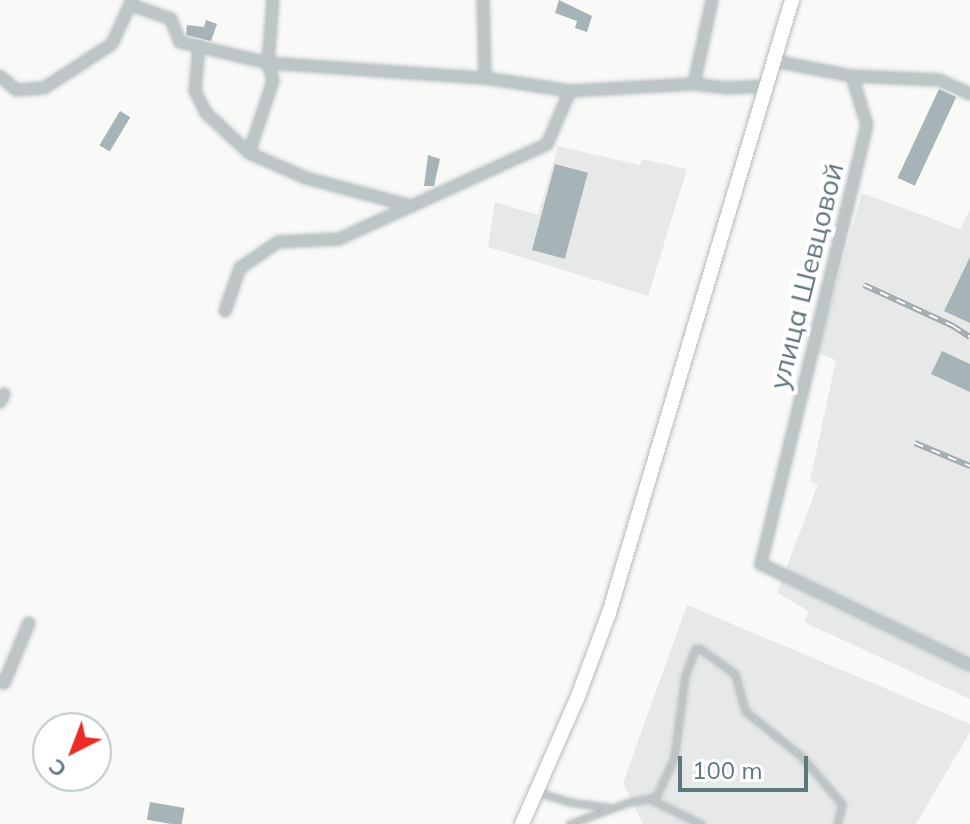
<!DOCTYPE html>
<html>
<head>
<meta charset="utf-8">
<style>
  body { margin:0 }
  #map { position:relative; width:970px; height:824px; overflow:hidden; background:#f9f9f7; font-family:Mulish,sans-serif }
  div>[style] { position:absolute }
  .built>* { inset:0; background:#e7e9e8 }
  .building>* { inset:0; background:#a6b4b7; transform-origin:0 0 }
  .roads { filter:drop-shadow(0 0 2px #b2bbbe) drop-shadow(0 0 2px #b2bbbe) }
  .service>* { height:5px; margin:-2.5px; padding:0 2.5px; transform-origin:2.5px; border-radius:2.5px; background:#bdc5c7 }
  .minor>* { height:10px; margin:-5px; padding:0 5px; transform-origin:5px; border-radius:5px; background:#bdc5c7 }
  .secondary>* { height:14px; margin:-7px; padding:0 7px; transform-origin:7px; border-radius:7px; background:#fff }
  .rail>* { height:6px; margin-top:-3px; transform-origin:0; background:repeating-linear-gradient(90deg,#fff 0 9px,#9faaae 0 18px); box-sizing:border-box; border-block:2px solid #9faaae }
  span { translate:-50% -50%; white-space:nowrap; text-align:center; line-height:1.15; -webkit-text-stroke:8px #fff; paint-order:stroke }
  .street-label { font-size:28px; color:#5e767d }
  .north { position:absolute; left:32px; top:712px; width:80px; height:80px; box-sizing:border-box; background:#fff; border:2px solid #bfc8cb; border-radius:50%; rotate:222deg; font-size:22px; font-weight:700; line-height:32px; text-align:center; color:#5e767d }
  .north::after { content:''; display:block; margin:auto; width:28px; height:36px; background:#eb2b25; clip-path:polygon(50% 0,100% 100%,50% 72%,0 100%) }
  .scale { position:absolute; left:678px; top:756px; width:130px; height:36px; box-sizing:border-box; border:4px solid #5e767d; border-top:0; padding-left:10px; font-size:24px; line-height:28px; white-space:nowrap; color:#5e767d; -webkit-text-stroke:6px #fff; paint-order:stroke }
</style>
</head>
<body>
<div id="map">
  <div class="built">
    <i style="clip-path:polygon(558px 146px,640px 165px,642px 159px,687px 169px,648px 296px,488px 247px,495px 202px,538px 215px)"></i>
    <i style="clip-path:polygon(862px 193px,960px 229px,970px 210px,970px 699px,804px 622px,809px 611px,777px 593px,818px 484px,810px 481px,836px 360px,817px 353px)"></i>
    <i style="clip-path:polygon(687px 605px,970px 724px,970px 732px,916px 824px,643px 824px,623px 783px)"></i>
  </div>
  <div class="building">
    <i style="clip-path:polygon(559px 0,592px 16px,587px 32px,575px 28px,577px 21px,555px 13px)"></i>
    <i style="clip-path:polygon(206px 20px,217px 24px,211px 41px,186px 35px,187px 25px,204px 27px)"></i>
    <i style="left:939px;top:89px;width:19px;height:98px;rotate:25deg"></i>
    <i style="left:120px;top:111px;width:12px;height:40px;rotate:31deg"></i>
    <i style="clip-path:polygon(428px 155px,440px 159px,434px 186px,424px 186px)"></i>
    <i style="left:555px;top:164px;width:34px;height:89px;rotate:15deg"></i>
    <i style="clip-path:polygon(970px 257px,970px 323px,944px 311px)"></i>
    <i style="clip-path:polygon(942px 351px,970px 364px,970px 392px,931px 374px)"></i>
    <i style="left:150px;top:802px;width:35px;height:18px;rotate:10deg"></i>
  </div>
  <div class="roads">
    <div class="service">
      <i style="left:537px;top:792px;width:34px;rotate:17deg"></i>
      <i style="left:569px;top:802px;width:44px;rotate:7.8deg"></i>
      <i style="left:652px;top:800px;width:55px;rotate:26.1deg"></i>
      <i style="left:569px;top:824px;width:64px;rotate:-20.1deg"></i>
      <i style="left:629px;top:802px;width:27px;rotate:-10deg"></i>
      <i style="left:656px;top:797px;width:43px;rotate:-65.2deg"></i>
      <i style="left:674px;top:758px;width:83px;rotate:-82.4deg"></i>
      <i style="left:685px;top:676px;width:29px;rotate:-70deg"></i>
      <i style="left:695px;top:649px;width:4px;rotate:-14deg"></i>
      <i style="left:699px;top:648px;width:44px;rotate:35.8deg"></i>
      <i style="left:735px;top:674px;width:38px;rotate:75deg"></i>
      <i style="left:745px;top:711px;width:72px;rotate:38.8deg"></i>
      <i style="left:801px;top:756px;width:63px;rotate:49.5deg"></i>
      <i style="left:842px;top:804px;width:21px;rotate:104deg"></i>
    </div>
    <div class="minor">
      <i style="left:273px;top:0;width:63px;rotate:94.5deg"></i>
      <i style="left:268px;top:63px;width:19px;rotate:74deg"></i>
      <i style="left:273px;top:81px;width:76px;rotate:108.4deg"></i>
      <i style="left:249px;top:153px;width:62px;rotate:23.7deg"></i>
      <i style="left:306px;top:178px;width:109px;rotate:14.9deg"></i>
      <i style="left:483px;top:0;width:78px;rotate:88.5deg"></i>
      <i style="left:485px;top:78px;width:86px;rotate:8.7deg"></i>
      <i style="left:131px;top:5px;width:42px;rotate:19.3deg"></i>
      <i style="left:171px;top:19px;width:25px;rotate:69deg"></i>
      <i style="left:180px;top:42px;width:90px;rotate:13.4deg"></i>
      <i style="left:268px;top:63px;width:218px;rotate:4deg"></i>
      <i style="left:199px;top:46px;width:45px;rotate:95.1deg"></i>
      <i style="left:195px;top:91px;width:25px;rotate:63deg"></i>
      <i style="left:206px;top:113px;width:59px;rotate:42.9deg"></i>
      <i style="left:774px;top:61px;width:79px;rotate:10.9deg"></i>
      <i style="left:852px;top:76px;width:51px;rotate:73deg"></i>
      <i style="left:867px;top:125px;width:452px;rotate:103.6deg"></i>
      <i style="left:761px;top:564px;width:232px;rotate:25.8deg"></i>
      <i style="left:0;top:76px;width:21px;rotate:41deg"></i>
      <i style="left:16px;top:90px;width:28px;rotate:-4deg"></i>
      <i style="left:44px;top:88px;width:81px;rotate:-32.9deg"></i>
      <i style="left:112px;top:44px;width:48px;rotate:-65.6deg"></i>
      <i style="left:852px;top:76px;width:87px;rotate:2.6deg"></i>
      <i style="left:939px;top:80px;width:34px;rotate:24deg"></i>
      <i style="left:694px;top:84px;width:86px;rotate:-77.9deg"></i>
      <i style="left:225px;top:311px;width:46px;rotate:-70.8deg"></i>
      <i style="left:240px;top:268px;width:46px;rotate:-34.4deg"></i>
      <i style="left:278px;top:242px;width:61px;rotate:-2.8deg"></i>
      <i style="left:339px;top:239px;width:229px;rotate:-24.5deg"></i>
      <i style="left:547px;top:144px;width:58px;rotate:-66.5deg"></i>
      <i style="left:570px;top:91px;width:124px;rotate:-3.2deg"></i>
      <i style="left:694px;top:84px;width:34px;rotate:7deg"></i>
      <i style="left:728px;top:88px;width:39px;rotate:-3deg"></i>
      <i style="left:0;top:402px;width:9px;rotate:-63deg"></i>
      <i style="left:0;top:682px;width:4px;rotate:14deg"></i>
      <i style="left:4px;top:683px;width:65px;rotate:-67.4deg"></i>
    </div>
    <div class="secondary">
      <i style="left:522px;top:824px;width:137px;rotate:-66.3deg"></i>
      <i style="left:577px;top:699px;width:92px;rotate:-69.6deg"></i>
      <i style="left:609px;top:613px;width:640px;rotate:-73.38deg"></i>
    </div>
  </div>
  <div class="rail">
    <i style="left:864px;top:285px;width:98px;rotate:24.7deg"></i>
    <i style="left:953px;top:326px;width:20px;rotate:33deg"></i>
    <i style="left:915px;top:443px;width:60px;rotate:22.7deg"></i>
  </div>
  <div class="street-label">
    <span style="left:806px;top:276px;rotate:-76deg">улица Шевцовой</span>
  </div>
  <div class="north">С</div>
  <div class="scale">100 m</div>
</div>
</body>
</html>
